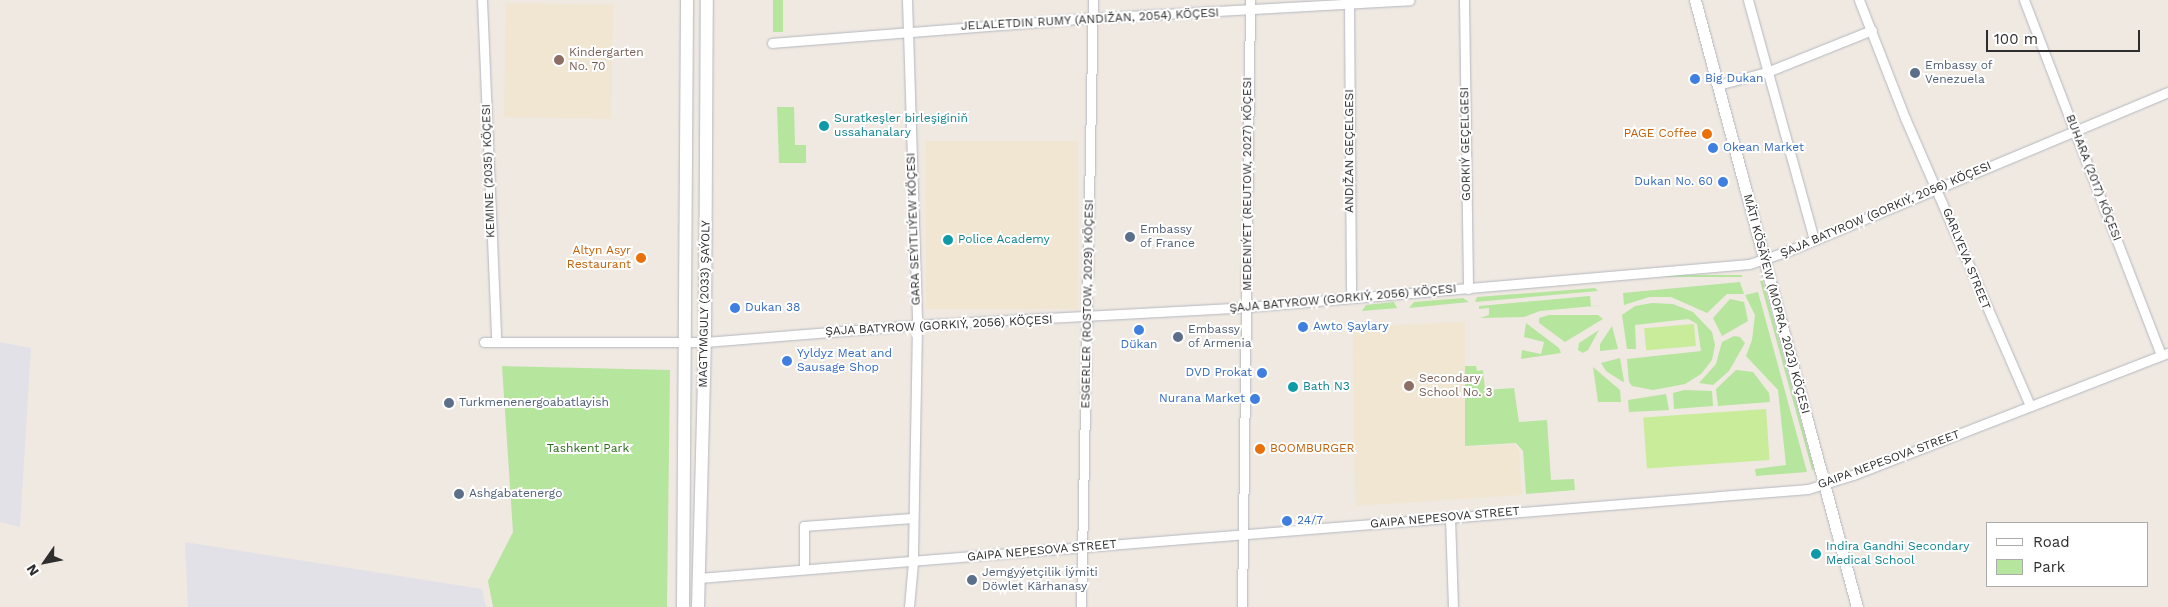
<!DOCTYPE html>
<html>
<head>
<meta charset="utf-8">
<style>
  body { margin:0 }
  #map { position:relative; width:2168px; height:607px; overflow:hidden; background:#efe9e1; font-family:"Work Sans",sans-serif }
  div>[style] { position:absolute }
  .industrial>* { inset:0; background:#e3e1e8 }
  .education>* { inset:0; background:#f0e6d1; transform-origin:0 0 }
  .green>* { inset:0; background:#b6e59e; transform-origin:0 0 }
  .pitch>* { inset:0; background:#c9ec9a; transform-origin:0 0 }
  .roads { filter:drop-shadow(0 0 1px #b4b7c1) drop-shadow(0 0 1px #b4b7c1) }
  .minor>* { height:9px; margin:-4.5px; padding:0 4.5px; transform-origin:4.5px; border-radius:4.5px; background:#fff }
  .tertiary>* { height:11px; margin:-5.5px; padding:0 5.5px; transform-origin:5.5px; border-radius:5.5px; background:#fff }
  .secondary>* { height:12px; margin:-6px; padding:0 6px; transform-origin:6px; border-radius:6px; background:#fff }
  .dots>* { width:14px; height:14px; translate:-50% -50%; box-sizing:border-box; border:2px solid #fff; border-radius:50% }
  span { translate:-50% -50%; white-space:nowrap; text-align:center; line-height:1.15; -webkit-text-stroke:4px #fff; paint-order:stroke }
  .street-label { font-size:12px; color:#2e2e2e }
  .education-label { font-size:12px; color:#785e54 }
  .left { translate:0 -50%; text-align:left }
  .service-label { font-size:12px; color:#4e5e75 }
  .shop-label { font-size:12px; color:#366cbe }
  .right { translate:-100% -50%; text-align:right }
  .culture-label { font-size:12px; color:#0d838f }
  .food-label { font-size:12px; color:#c56008 }
  .park-label { font-size:12px; color:#2c6e1b }
  .legend { position:absolute; left:1986px; top:522px; width:162px; height:65px; box-sizing:border-box; background:#fff; border:1px solid #ababab; margin:0; padding:6px 9px; list-style:none; font-size:15px; color:#2e2e2e }
  .legend li { display:flex; align-items:center; gap:10px; height:25px }
  .legend b { width:25px; border:1px solid #ababab }
  .north { position:absolute; left:20px; top:537px; width:50px; height:50px; -webkit-text-stroke:4px #fff; paint-order:stroke; rotate:237deg; font-size:14px; font-weight:700; line-height:20px; text-align:center; color:#2e2e2e }
  .north::after { content:''; display:block; margin:auto; width:18px; height:22px; background:#2e2e2e; clip-path:polygon(50% 0,100% 100%,50% 72%,0 100%) }
  .scale { position:absolute; left:1986px; top:30px; width:154px; height:22px; box-sizing:border-box; border:2px solid #2e2e2e; border-top:0; padding-left:6px; font-size:15px; line-height:18px; white-space:nowrap; color:#2e2e2e; -webkit-text-stroke:4px #fff; paint-order:stroke }
</style>
</head>
<body>
<div id="map">
  <div class="industrial">
    <i style="clip-path:polygon(0 342px,31px 348px,20px 527px,0 522px)"></i>
    <i style="clip-path:polygon(185px 542px,482px 589px,486px 607px,188px 607px)"></i>
  </div>
  <div class="education">
    <i style="left:506px;top:3px;width:107px;height:114px;rotate:1deg"></i>
    <i style="left:1078px;top:141px;width:168px;height:152px;rotate:90deg"></i>
    <i style="clip-path:polygon(1465px 322px,1465px 447px,1515px 444px,1519px 451px,1522px 495px,1355px 506px,1353px 327px)"></i>
  </div>
  <div class="green">
    <i style="left:773px;top:0;width:10px;height:32px"></i>
    <i style="clip-path:polygon(777px 107px,794px 107px,795px 145px,806px 145px,806px 163px,779px 163px)"></i>
    <i style="left:1742px;top:275px;width:2px;height:122px;rotate:90deg"></i>
    <i style="clip-path:polygon(1760px 281px,1763px 281px,1814px 469px,1812px 470px)"></i>
    <i style="clip-path:polygon(1740px 282px,1744px 294px,1727px 294px,1707px 313px,1671px 297px,1649px 297px,1624px 305px,1623px 293px)"></i>
    <i style="clip-path:polygon(1595px 288px,1598px 291px,1475px 302px,1477px 297px)"></i>
    <i style="clip-path:polygon(1758px 292px,1807px 472px,1756px 476px,1755px 469px,1786px 465px,1778px 390px,1746px 356px,1752px 340px,1755px 315px,1745px 295px)"></i>
    <i style="clip-path:polygon(1590px 296px,1591px 306px,1605px 305px,1540px 311px,1524px 317px,1480px 318px,1489px 315px,1489px 308px,1479px 309px,1479px 306px)"></i>
    <i style="clip-path:polygon(1463px 298px,1469px 302px,1409px 308px,1414px 302px)"></i>
    <i style="clip-path:polygon(1730px 299px,1744px 302px,1748px 321px,1722px 336px,1713px 318px)"></i>
    <i style="clip-path:polygon(1394px 302px,1397px 308px,1362px 311px,1366px 305px)"></i>
    <i style="clip-path:polygon(1652px 303px,1673px 304px,1693px 312px,1712px 332px,1715px 345px,1712px 360px,1701px 374px,1685px 384px,1653px 390px,1632px 386px,1629px 382px,1627px 359px,1701px 351px,1697px 324px,1688px 319px,1635px 325px,1636px 349px,1627px 349px,1622px 315px,1635px 306px)"></i>
    <i style="clip-path:polygon(1549px 315px,1598px 315px,1603px 319px,1565px 342px,1539px 323px,1539px 318px)"></i>
    <i style="clip-path:polygon(1526px 323px,1559px 348px,1561px 353px,1521px 359px,1522px 350px,1541px 354px,1544px 342px,1524px 337px)"></i>
    <i style="clip-path:polygon(1612px 326px,1618px 349px,1600px 351px,1600px 344px)"></i>
    <i style="clip-path:polygon(1599px 330px,1588px 350px,1583px 353px,1578px 350px,1579px 343px)"></i>
    <i style="clip-path:polygon(1734px 336px,1740px 337px,1745px 343px,1729px 371px,1713px 385px,1699px 383px,1716px 364px,1722px 342px)"></i>
    <i style="clip-path:polygon(1620px 358px,1624px 381px,1623px 382px,1606px 371px,1601px 363px)"></i>
    <i style="clip-path:polygon(502px 366px,670px 370px,667px 607px,493px 607px,488px 581px,513px 532px)"></i>
    <i style="clip-path:polygon(1465px 366px,1476px 366px,1477px 371px,1483px 370px,1485px 390px,1514px 388px,1519px 422px,1547px 420px,1551px 480px,1574px 479px,1575px 490px,1526px 494px,1523px 451px,1516px 443px,1465px 446px)"></i>
    <i style="clip-path:polygon(1593px 367px,1620px 390px,1621px 402px,1598px 402px)"></i>
    <i style="clip-path:polygon(1736px 370px,1753px 372px,1769px 393px,1770px 402px,1718px 406px,1716px 389px)"></i>
    <i style="clip-path:polygon(1684px 390px,1712px 391px,1713px 406px,1674px 409px,1673px 393px)"></i>
    <i style="clip-path:polygon(1666px 394px,1669px 410px,1629px 412px,1628px 400px)"></i>
  </div>
  <div class="pitch">
    <i style="left:1694px;top:324px;width:22px;height:50px;rotate:85deg"></i>
    <i style="left:1766px;top:409px;width:51px;height:123px;rotate:86deg"></i>
  </div>
  <div class="roads">
    <div class="minor">
      <i style="left:482px;top:0;width:341px;rotate:87.6deg"></i>
      <i style="left:907px;top:0;width:325px;rotate:88.2deg"></i>
      <i style="left:917px;top:325px;width:237px;rotate:91deg"></i>
      <i style="left:913px;top:562px;width:45px;rotate:95.1deg"></i>
      <i style="left:1464px;top:0;width:289px;rotate:89.2deg"></i>
      <i style="left:1748px;top:0;width:249px;rotate:74.6deg"></i>
      <i style="left:1859px;top:0;width:127px;rotate:68.7deg"></i>
      <i style="left:1905px;top:118px;width:314px;rotate:66.5deg"></i>
      <i style="left:2024px;top:0;width:381px;rotate:68.9deg"></i>
      <i style="left:1349px;top:3px;width:295px;rotate:89.6deg"></i>
      <i style="left:772px;top:43px;width:321px;rotate:-4.5deg"></i>
      <i style="left:1092px;top:18px;width:318px;rotate:-3.2deg"></i>
      <i style="left:1718px;top:85px;width:51px;rotate:-14.9deg"></i>
      <i style="left:1767px;top:72px;width:113px;rotate:-21.8deg"></i>
      <i style="left:484px;top:342px;width:221px"></i>
      <i style="left:705px;top:342px;width:213px;rotate:-4.6deg"></i>
      <i style="left:917px;top:325px;width:330px;rotate:-3.1deg"></i>
      <i style="left:1247px;top:307px;width:504px;rotate:-4.9deg"></i>
      <i style="left:1749px;top:264px;width:41px;rotate:-18.4deg"></i>
      <i style="left:1788px;top:251px;width:412px;rotate:-22.7deg"></i>
      <i style="left:1450px;top:517px;width:90px;rotate:88.1deg"></i>
      <i style="left:804px;top:569px;width:43px;rotate:-90deg"></i>
      <i style="left:804px;top:526px;width:108px;rotate:-4.2deg"></i>
      <i style="left:699px;top:578px;width:1113px;rotate:-4.59deg"></i>
      <i style="left:1808px;top:489px;width:47px;rotate:-17.3deg"></i>
      <i style="left:1853px;top:475px;width:338px;rotate:-21.2deg"></i>
      <i style="left:1081px;top:607px;width:607px;rotate:-88.87deg"></i>
      <i style="left:1242px;top:607px;width:607px;rotate:-89.24deg"></i>
    </div>
    <div class="tertiary">
      <i style="left:1695px;top:0;width:628px;rotate:75.06deg"></i>
    </div>
    <div class="secondary">
      <i style="left:683px;top:607px;width:607px;rotate:-89.62deg"></i>
      <i style="left:698px;top:607px;width:265px;rotate:-88.5deg"></i>
      <i style="left:705px;top:342px;width:342px;rotate:-89.7deg"></i>
    </div>
  </div>
  <div class="dots">
    <i style="left:559px;top:60px;background:#8d6e63"></i>
    <i style="left:1915px;top:73px;background:#5c6f8a"></i>
    <i style="left:1695px;top:79px;background:#3f7fe0"></i>
    <i style="left:824px;top:126px;background:#0f9aa8"></i>
    <i style="left:1707px;top:134px;background:#e8710a"></i>
    <i style="left:1713px;top:148px;background:#3f7fe0"></i>
    <i style="left:1723px;top:182px;background:#3f7fe0"></i>
    <i style="left:1130px;top:237px;background:#5c6f8a"></i>
    <i style="left:948px;top:240px;background:#0f9aa8"></i>
    <i style="left:641px;top:258px;background:#e8710a"></i>
    <i style="left:735px;top:308px;background:#3f7fe0"></i>
    <i style="left:1303px;top:327px;background:#3f7fe0"></i>
    <i style="left:1139px;top:330px;background:#3f7fe0"></i>
    <i style="left:1178px;top:337px;background:#5c6f8a"></i>
    <i style="left:787px;top:361px;background:#3f7fe0"></i>
    <i style="left:1262px;top:373px;background:#3f7fe0"></i>
    <i style="left:1409px;top:386px;background:#8d6e63"></i>
    <i style="left:1293px;top:387px;background:#0f9aa8"></i>
    <i style="left:1255px;top:399px;background:#3f7fe0"></i>
    <i style="left:449px;top:403px;background:#5c6f8a"></i>
    <i style="left:1260px;top:449px;background:#e8710a"></i>
    <i style="left:459px;top:494px;background:#5c6f8a"></i>
    <i style="left:1287px;top:521px;background:#3f7fe0"></i>
    <i style="left:1816px;top:554px;background:#0f9aa8"></i>
    <i style="left:972px;top:580px;background:#5c6f8a"></i>
  </div>
  <div class="street-label">
    <span style="left:1090px;top:20px;rotate:-3deg">JELALETDIN RUMY (ANDIŽAN, 2054) KÖÇESI</span>
    <span style="left:1466px;top:144px;rotate:-91deg">GORKIÝ GEÇELGESI</span>
    <span style="left:1350px;top:151px;rotate:-90deg">ANDIŽAN GEÇELGESI</span>
    <span style="left:489px;top:171px;rotate:-92deg">KEMINE (2035) KÖÇESI</span>
    <span style="left:2093px;top:178px;rotate:69deg">BUHARA (2017) KÖÇESI</span>
    <span style="left:1248px;top:184px;rotate:-90deg">MEDENIÝET (REUTOW, 2027) KÖÇESI</span>
    <span style="left:1886px;top:210px;rotate:-23deg">ŞAJA BATYROW (GORKIÝ, 2056) KÖÇESI</span>
    <span style="left:914px;top:229px;rotate:-92deg">GARA SEÝITLIÝEW KÖÇESI</span>
    <span style="left:1966px;top:259px;rotate:68deg">GARLYEVA STREET</span>
    <span style="left:1343px;top:299px;rotate:-5deg">ŞAJA BATYROW (GORKIÝ, 2056) KÖÇESI</span>
    <span style="left:705px;top:304px;rotate:-89deg">MAGTYMGULY (2033) ŞAÝOLY</span>
    <span style="left:1088px;top:304px;rotate:-89deg">ESGERLER (ROSTOW, 2029) KÖÇESI</span>
    <span style="left:1776px;top:304px;rotate:75deg">MÄTI KÖSÄÝEW (MOPRA, 2023) KÖÇESI</span>
    <span style="left:939px;top:326px;rotate:-3deg">ŞAJA BATYROW (GORKIÝ, 2056) KÖÇESI</span>
    <span style="left:1889px;top:460px;rotate:-20deg">GAIPA NEPESOVA STREET</span>
    <span style="left:1445px;top:518px;rotate:-5deg">GAIPA NEPESOVA STREET</span>
    <span style="left:1042px;top:551px;rotate:-5deg">GAIPA NEPESOVA STREET</span>
  </div>
  <div class="education-label">
    <span class="left" style="left:569px;top:60px">Kindergarten<br>No. 70</span>
    <span class="left" style="left:1419px;top:386px">Secondary<br>School No. 3</span>
  </div>
  <div class="service-label">
    <span class="left" style="left:1925px;top:73px">Embassy of<br>Venezuela</span>
    <span class="left" style="left:1140px;top:237px">Embassy<br>of France</span>
    <span class="left" style="left:1188px;top:337px">Embassy<br>of Armenia</span>
    <span class="left" style="left:459px;top:403px">Turkmenenergoabatlayish</span>
    <span class="left" style="left:469px;top:494px">Ashgabatenergo</span>
    <span class="left" style="left:982px;top:580px">Jemgyýetçilik İýmiti<br>Döwlet Kärhanasy</span>
  </div>
  <div class="shop-label">
    <span class="left" style="left:1705px;top:79px">Big Dukan</span>
    <span class="left" style="left:1723px;top:148px">Okean Market</span>
    <span class="right" style="left:1713px;top:182px">Dukan No. 60</span>
    <span class="left" style="left:745px;top:308px">Dukan 38</span>
    <span class="left" style="left:1313px;top:327px">Awto Şaylary</span>
    <span style="left:1139px;top:345px">Dükan</span>
    <span class="left" style="left:797px;top:361px">Yyldyz Meat and<br>Sausage Shop</span>
    <span class="right" style="left:1252px;top:373px">DVD Prokat</span>
    <span class="right" style="left:1245px;top:399px">Nurana Market</span>
    <span class="left" style="left:1297px;top:521px">24/7</span>
  </div>
  <div class="culture-label">
    <span class="left" style="left:834px;top:126px">Suratkeşler birleşiginiň<br>ussahanalary</span>
    <span class="left" style="left:958px;top:240px">Police Academy</span>
    <span class="left" style="left:1303px;top:387px">Bath N3</span>
    <span class="left" style="left:1826px;top:554px">Indira Gandhi Secondary<br>Medical School</span>
  </div>
  <div class="food-label">
    <span class="right" style="left:1697px;top:134px">PAGE Coffee</span>
    <span class="right" style="left:631px;top:258px">Altyn Asyr<br>Restaurant</span>
    <span class="left" style="left:1270px;top:449px">BOOMBURGER</span>
  </div>
  <div class="park-label">
    <span style="left:588px;top:449px">Tashkent Park</span>
  </div>
  <ul class="legend">
  <li><b style="height:6px;background:#fff"></b>Road</li>
  <li><b style="height:14px;background:#b6e59e"></b>Park</li>
  </ul>
  <div class="north">N</div>
  <div class="scale">100 m</div>
</div>
</body>
</html>
